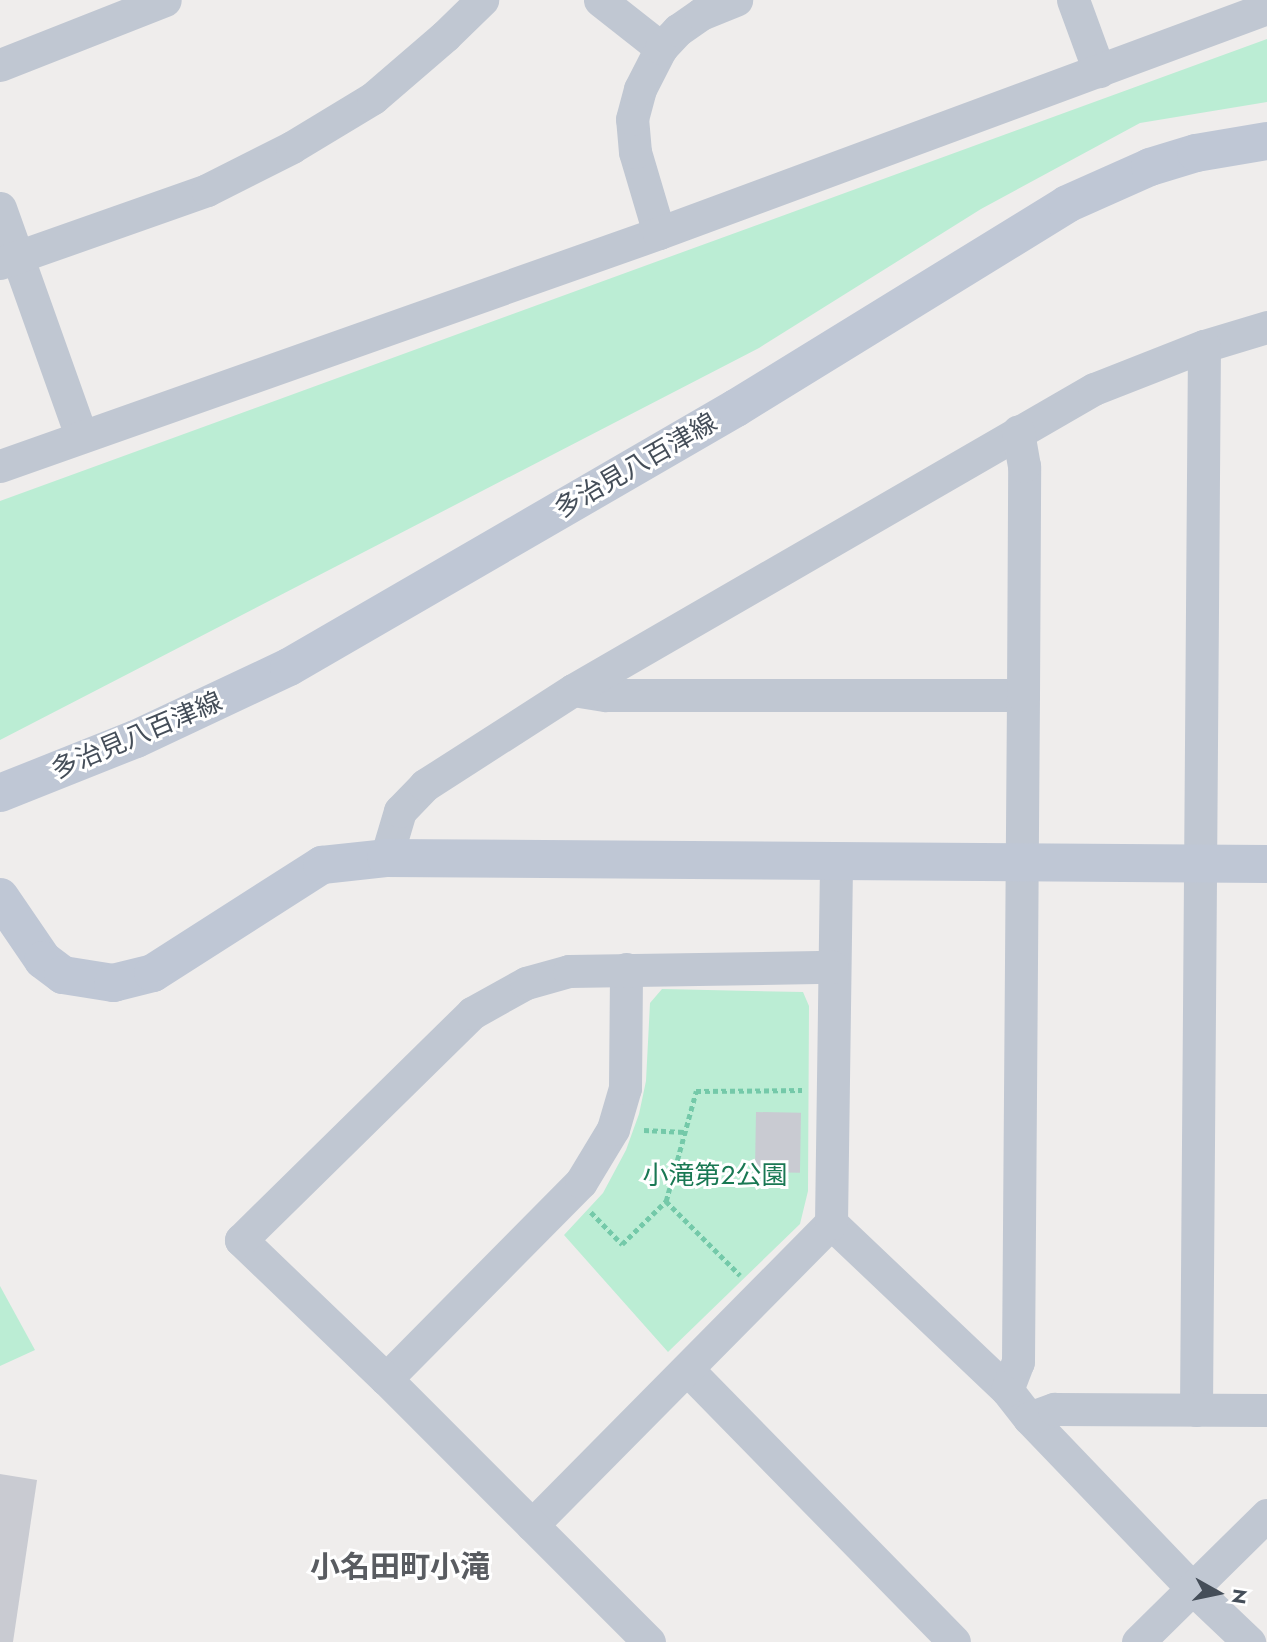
<!DOCTYPE html>
<html>
<head>
<meta charset="utf-8">
<style>
  body { margin:0 }
  #map { position:relative; width:1267px; height:1642px; overflow:hidden; background:#efedec; font-family:Jost,"Noto Sans JP",sans-serif }
  div>[style] { position:absolute }
  .green>* { inset:0; background:#bbedd4 }
  .building>* { inset:0; background:#c9cbd2; transform-origin:0 0 }
  .path>* { height:4.5px; margin-top:-2.25px; transform-origin:0; background:repeating-linear-gradient(90deg,#74c9a9 0 5px,transparent 0 8.5px) }
  .street>* { height:33px; margin:-16.5px; padding:0 16.5px; transform-origin:16.5px; border-radius:16.5px; background:#c0c7d2 }
  .secondary>* { height:38px; margin:-19px; padding:0 19px; transform-origin:19px; border-radius:19px; background:#bfc7d5 }
  span { translate:-50% -50%; white-space:nowrap; text-align:center; line-height:1.15; -webkit-text-stroke:6px #fff; paint-order:stroke }
  .street-label { font-size:26px; color:#454e59 }
  .park-label { font-size:26px; color:#197853 }
  .quarter-label { font-size:30px; color:#595c61; font-weight:700 }
  .north { position:absolute; left:1183px; top:1558px; width:70px; height:70px; -webkit-text-stroke:5px #fff; paint-order:stroke; rotate:99deg; font-size:19px; font-weight:700; line-height:28px; text-align:center; color:#454e59 }
  .north::after { content:''; display:block; margin:auto; width:24px; height:32px; background:#454e59; clip-path:polygon(50% 0,100% 100%,50% 72%,0 100%) }
</style>
</head>
<body>
<div id="map">
  <div class="green">
    <i style="clip-path:polygon(1267px 39px,1267px 102px,1140px 123px,981px 209px,759px 348px,0 740px,0 501px)"></i>
    <i style="clip-path:polygon(662px 989px,803px 992px,809px 1006px,808px 1191px,800px 1224px,668px 1352px,564px 1235px,603px 1193px,626px 1150px,639px 1114px,646px 1081px,650px 1003px)"></i>
    <i style="clip-path:polygon(0 1286px,35px 1350px,0 1366px)"></i>
  </div>
  <div class="building">
    <i style="left:756px;top:1112px;width:45px;height:60px;rotate:1deg"></i>
    <i style="clip-path:polygon(0 1474px,37px 1480px,13px 1642px,0 1642px)"></i>
  </div>
  <div class="path">
    <i style="left:644px;top:1130px;width:41px;rotate:2.8deg"></i>
    <i style="left:666px;top:1201px;width:114px;rotate:-74.7deg"></i>
    <i style="left:696px;top:1091px;width:106px;rotate:-0.5deg"></i>
    <i style="left:591px;top:1212px;width:45px;rotate:45.9deg"></i>
    <i style="left:622px;top:1244px;width:62px;rotate:-44.3deg"></i>
    <i style="left:666px;top:1201px;width:105px;rotate:45deg"></i>
  </div>
  <div class="street">
    <i style="left:600px;top:0;width:78px;rotate:38.2deg"></i>
    <i style="left:1073px;top:0;width:76px;rotate:69.9deg"></i>
    <i style="left:0;top:65px;width:177px;rotate:-21.5deg"></i>
    <i style="left:0;top:208px;width:241px;rotate:70.4deg"></i>
    <i style="left:659px;top:233px;width:84px;rotate:-106.5deg"></i>
    <i style="left:635px;top:152px;width:33px;rotate:-95deg"></i>
    <i style="left:632px;top:119px;width:31px;rotate:-75deg"></i>
    <i style="left:640px;top:89px;width:46px;rotate:-62.9deg"></i>
    <i style="left:661px;top:48px;width:25px;rotate:-47deg"></i>
    <i style="left:678px;top:30px;width:28px;rotate:-35deg"></i>
    <i style="left:701px;top:14px;width:38px;rotate:-22deg"></i>
    <i style="left:0;top:263px;width:219px;rotate:-19.4deg"></i>
    <i style="left:207px;top:190px;width:95px;rotate:-26.8deg"></i>
    <i style="left:292px;top:147px;width:95px;rotate:-31.2deg"></i>
    <i style="left:373px;top:98px;width:95px;rotate:-40.7deg"></i>
    <i style="left:445px;top:36px;width:52px;rotate:-44.2deg"></i>
    <i style="left:0;top:466px;width:699px;rotate:-19.47deg"></i>
    <i style="left:659px;top:233px;width:648px;rotate:-20.31deg"></i>
    <i style="left:573px;top:690px;width:33px;rotate:9deg"></i>
    <i style="left:606px;top:695px;width:417px"></i>
    <i style="left:386px;top:858px;width:49px;rotate:-73.4deg"></i>
    <i style="left:400px;top:811px;width:36px;rotate:-46deg"></i>
    <i style="left:425px;top:785px;width:176px;rotate:-32.7deg"></i>
    <i style="left:573px;top:690px;width:602px;rotate:-30.02deg"></i>
    <i style="left:1094px;top:389px;width:118px;rotate:-21.4deg"></i>
    <i style="left:1204px;top:346px;width:66px;rotate:-16.8deg"></i>
    <i style="left:831px;top:1223px;width:243px;rotate:43.5deg"></i>
    <i style="left:1007px;top:1390px;width:36px;rotate:52deg"></i>
    <i style="left:1029px;top:1418px;width:236px;rotate:46.2deg"></i>
    <i style="left:1192px;top:1588px;width:79px;rotate:43.5deg"></i>
    <i style="left:688px;top:1370px;width:380px;rotate:45.6deg"></i>
    <i style="left:386px;top:1379px;width:277px;rotate:-45.3deg"></i>
    <i style="left:581px;top:1182px;width:62px;rotate:-58.9deg"></i>
    <i style="left:613px;top:1129px;width:43px;rotate:-73.7deg"></i>
    <i style="left:625px;top:1088px;width:119px;rotate:-89.5deg"></i>
    <i style="left:1007px;top:1390px;width:30px;rotate:-69deg"></i>
    <i style="left:1018px;top:1362px;width:667px;rotate:-89.57deg"></i>
    <i style="left:1023px;top:695px;width:229px;rotate:-89.7deg"></i>
    <i style="left:1024px;top:466px;width:35px;rotate:-100deg"></i>
    <i style="left:1196px;top:1410px;width:1064px;rotate:-89.57deg"></i>
    <i style="left:1029px;top:1418px;width:27px;rotate:-20deg"></i>
    <i style="left:1054px;top:1409px;width:213px;rotate:0.3deg"></i>
    <i style="left:532px;top:1525px;width:425px;rotate:-45.3deg"></i>
    <i style="left:831px;top:1223px;width:360px;rotate:-89.2deg"></i>
    <i style="left:649px;top:1642px;width:372px;rotate:-135deg"></i>
    <i style="left:386px;top:1379px;width:201px;rotate:-136.2deg"></i>
    <i style="left:241px;top:1240px;width:324px;rotate:-44.5deg"></i>
    <i style="left:472px;top:1013px;width:62px;rotate:-29.1deg"></i>
    <i style="left:526px;top:983px;width:45px;rotate:-15.6deg"></i>
    <i style="left:569px;top:971px;width:263px;rotate:-0.9deg"></i>
    <i style="left:1138px;top:1642px;width:181px;rotate:-44.6deg"></i>
  </div>
  <div class="secondary">
    <i style="left:0;top:793px;width:146px;rotate:-21.7deg"></i>
    <i style="left:136px;top:739px;width:169px;rotate:-25.2deg"></i>
    <i style="left:289px;top:667px;width:517px;rotate:-30.09deg"></i>
    <i style="left:736px;top:408px;width:389px;rotate:-31.6deg"></i>
    <i style="left:1067px;top:204px;width:91px;rotate:-24deg"></i>
    <i style="left:1150px;top:167px;width:48px;rotate:-16.9deg"></i>
    <i style="left:1196px;top:153px;width:72px;rotate:-9.6deg"></i>
    <i style="left:0;top:897px;width:76px;rotate:55.7deg"></i>
    <i style="left:43px;top:960px;width:25px;rotate:37deg"></i>
    <i style="left:63px;top:975px;width:51px;rotate:9.1deg"></i>
    <i style="left:113px;top:983px;width:41px;rotate:-14deg"></i>
    <i style="left:153px;top:973px;width:201px;rotate:-32.6deg"></i>
    <i style="left:322px;top:865px;width:64px;rotate:-6.2deg"></i>
    <i style="left:386px;top:858px;width:881px;rotate:0.39deg"></i>
  </div>
  <div class="street-label">
    <span style="left:636px;top:466px;rotate:-30deg">多治見八百津線</span>
    <span style="left:137px;top:736px;rotate:-23deg">多治見八百津線</span>
  </div>
  <div class="park-label">
    <span style="left:715px;top:1176px">小滝第２公園</span>
  </div>
  <div class="quarter-label">
    <span style="left:400px;top:1567px">小名田町小滝</span>
  </div>
  <div class="north">N</div>
</div>
</body>
</html>
